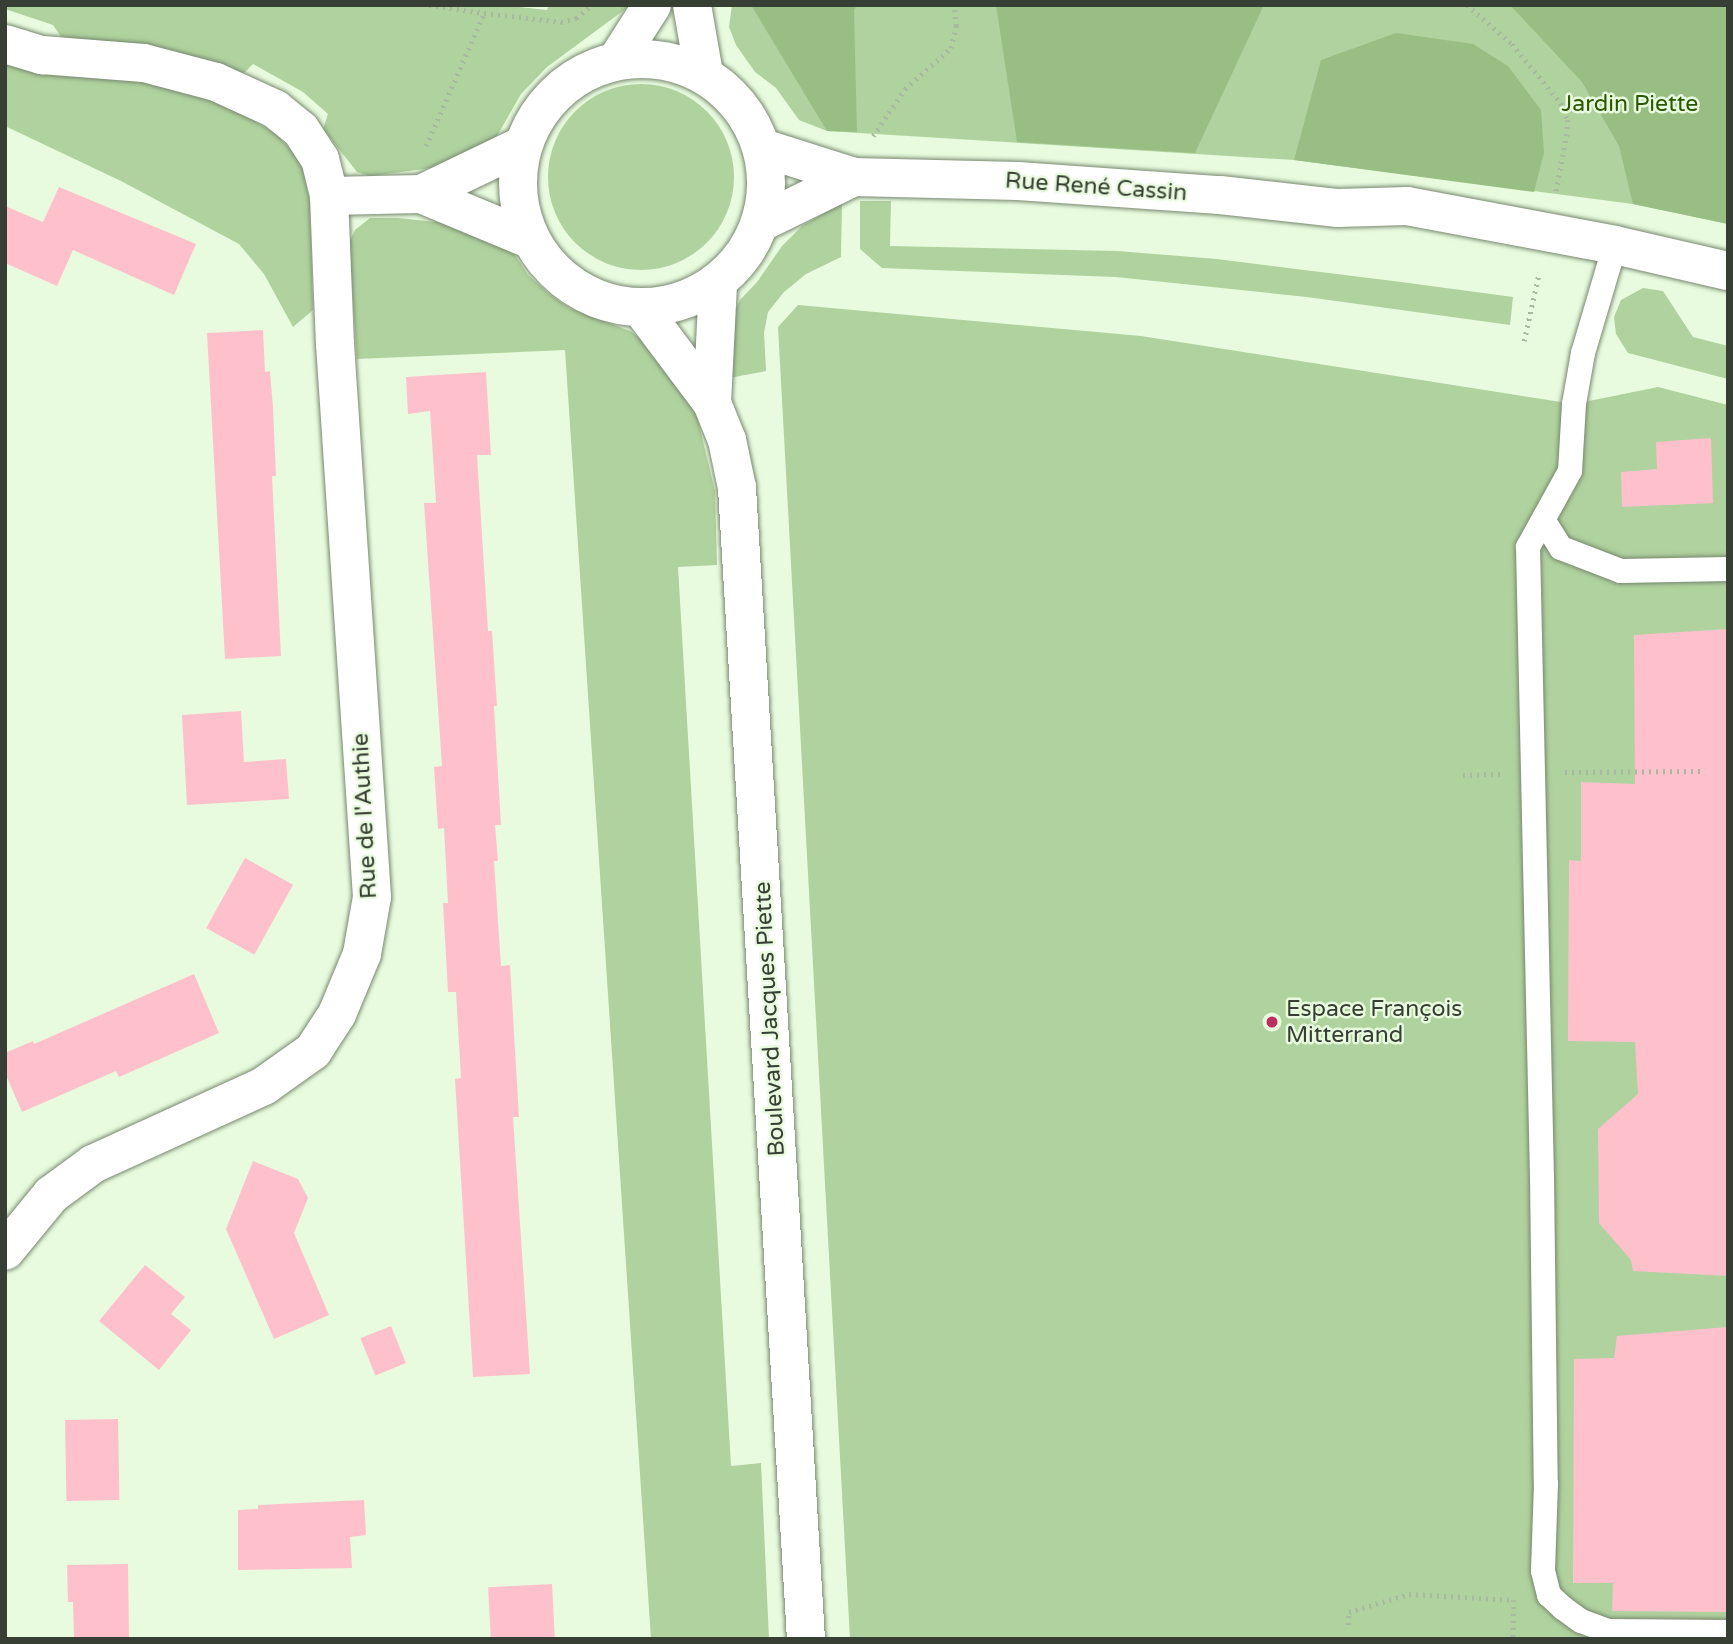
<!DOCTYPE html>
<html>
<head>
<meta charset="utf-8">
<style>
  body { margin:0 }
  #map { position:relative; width:1733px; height:1644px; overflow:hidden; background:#e8fbde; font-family:"Varela Round",sans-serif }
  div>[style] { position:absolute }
  .green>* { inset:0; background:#b0d29e }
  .round { border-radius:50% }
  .forest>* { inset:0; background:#98be84 }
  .building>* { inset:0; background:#fec1cc; transform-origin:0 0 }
  .path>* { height:4.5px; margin-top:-2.25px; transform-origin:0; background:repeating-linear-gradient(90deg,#a9b8a1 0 2px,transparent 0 7px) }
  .roads { filter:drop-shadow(0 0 2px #77886f) drop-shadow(0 0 2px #77886f) }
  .service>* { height:24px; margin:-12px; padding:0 12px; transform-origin:12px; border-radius:12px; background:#fff }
  .minor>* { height:38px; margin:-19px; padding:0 19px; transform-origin:19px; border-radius:19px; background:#fff }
  .secondary>* { height:38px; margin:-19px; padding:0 19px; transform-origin:19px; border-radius:19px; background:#fff }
  .secondary>.ring { margin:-19px; padding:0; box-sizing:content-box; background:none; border:38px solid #fff; border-radius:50% }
  .dots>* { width:19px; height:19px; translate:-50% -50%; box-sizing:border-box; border:4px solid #e8fbde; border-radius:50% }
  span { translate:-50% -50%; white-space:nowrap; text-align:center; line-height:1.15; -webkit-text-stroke:5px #e8fbde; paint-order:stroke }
  .park-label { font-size:23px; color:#2a5700 }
  .street-label { font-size:23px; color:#373f34 }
  .poi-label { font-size:23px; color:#373f34 }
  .left { translate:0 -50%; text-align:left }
  .frame { position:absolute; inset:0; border:7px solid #373f34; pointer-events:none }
</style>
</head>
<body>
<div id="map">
  <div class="green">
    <i style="clip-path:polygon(5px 5px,501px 5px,547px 10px,549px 5px,631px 5px,547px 67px,521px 94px,497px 136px,472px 152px,439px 167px,370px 176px,357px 172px,328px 135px,323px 129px,328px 114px,303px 92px,253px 64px,243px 74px,64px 41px,53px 25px,5px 9px)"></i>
    <i style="clip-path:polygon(732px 5px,1717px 5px,1728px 16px,1728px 224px,1633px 204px,1294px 160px,827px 131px,799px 120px,776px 88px,755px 72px,736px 45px,729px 27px)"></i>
    <i style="clip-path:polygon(5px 61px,143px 81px,216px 98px,276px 134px,293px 152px,303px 169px,310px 203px,313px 310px,293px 327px,264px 274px,239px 244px,121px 181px,5px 126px)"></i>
    <i class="round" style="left:548px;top:84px;width:186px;height:186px"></i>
    <i style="clip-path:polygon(860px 201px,891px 201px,890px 246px,1117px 251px,1217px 259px,1401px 282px,1513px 297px,1510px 325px,1307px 297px,1116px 277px,882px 268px,860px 249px)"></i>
    <i style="clip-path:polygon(842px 203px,841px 257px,806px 274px,784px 292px,768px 312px,764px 333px,766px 371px,729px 378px,730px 320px,740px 300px,757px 282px,782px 246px,802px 226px)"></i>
    <i style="clip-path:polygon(370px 218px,398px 218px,456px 224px,511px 249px,528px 275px,549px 294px,569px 308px,630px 331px,658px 351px,697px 416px,715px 491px,717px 565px,678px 567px,731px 1466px,761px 1463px,769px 1639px,651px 1639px,565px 350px,357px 359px,349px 243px,355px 230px)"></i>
    <i style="clip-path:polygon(1643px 288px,1663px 291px,1693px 337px,1728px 346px,1728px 379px,1628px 353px,1616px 334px,1614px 317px,1621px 300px)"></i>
    <i style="clip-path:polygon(798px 305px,1141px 336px,1574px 404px,1658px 387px,1728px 405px,1728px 1639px,850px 1639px,778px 327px)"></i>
  </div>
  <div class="forest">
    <i style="clip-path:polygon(751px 5px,857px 5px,854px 10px,857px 132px,827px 131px)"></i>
    <i style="clip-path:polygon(996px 5px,1264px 5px,1195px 153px,1017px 142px)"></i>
    <i style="clip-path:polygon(1510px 5px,1728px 5px,1728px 224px,1633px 204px,1619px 146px,1582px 82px)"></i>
    <i style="clip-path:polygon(1396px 33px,1473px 44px,1508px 66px,1541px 110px,1544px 153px,1534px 192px,1294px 160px,1321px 60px)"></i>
  </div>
  <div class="building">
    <i style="clip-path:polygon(59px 187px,196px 244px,174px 295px,73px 250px,57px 286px,5px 263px,5px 206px,43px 222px)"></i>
    <i style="clip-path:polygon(263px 330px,265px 372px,270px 371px,273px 408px,276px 476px,272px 476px,281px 656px,225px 659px,207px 333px)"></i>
    <i style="clip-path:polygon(486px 372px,491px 455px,477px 455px,488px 631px,492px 631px,497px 706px,494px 706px,501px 825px,495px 825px,498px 861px,494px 861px,501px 966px,510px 965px,519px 1117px,513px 1117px,530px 1374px,473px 1377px,455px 1079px,461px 1078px,456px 992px,448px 992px,443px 903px,448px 903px,444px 828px,438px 829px,434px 767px,442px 766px,424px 503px,436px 503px,430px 411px,408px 414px,406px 377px)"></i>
    <i style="clip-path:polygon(1711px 438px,1713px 503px,1622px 507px,1621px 472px,1657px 469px,1656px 442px)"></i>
    <i style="clip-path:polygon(1728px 629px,1728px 1276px,1633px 1271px,1631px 1260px,1599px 1223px,1598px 1129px,1638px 1094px,1635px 1042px,1568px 1041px,1569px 860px,1581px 861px,1581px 782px,1635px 784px,1634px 635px)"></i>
    <i style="clip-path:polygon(241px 711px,244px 762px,286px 759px,289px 799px,187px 805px,182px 715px)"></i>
    <i style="left:245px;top:858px;width:55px;height:80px;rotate:29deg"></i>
    <i style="clip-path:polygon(194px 974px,219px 1033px,119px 1077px,116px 1071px,22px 1112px,5px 1073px,5px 1053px,33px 1041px,34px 1044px)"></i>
    <i style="clip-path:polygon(253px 1161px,298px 1179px,308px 1198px,294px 1233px,329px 1315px,274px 1339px,226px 1229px)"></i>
    <i style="clip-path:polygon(145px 1265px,185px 1297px,171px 1314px,191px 1330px,159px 1370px,99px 1321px)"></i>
    <i style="left:391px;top:1326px;width:40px;height:33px;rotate:68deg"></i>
    <i style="clip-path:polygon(1728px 1327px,1728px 1612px,1612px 1611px,1613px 1583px,1573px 1583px,1574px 1359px,1614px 1358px,1617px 1336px)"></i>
    <i style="left:118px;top:1419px;width:81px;height:53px;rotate:89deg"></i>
    <i style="clip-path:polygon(364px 1500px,366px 1535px,350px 1537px,352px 1568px,238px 1570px,238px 1510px,258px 1509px,258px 1505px)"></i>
    <i style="clip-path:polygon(128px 1564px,129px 1637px,74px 1638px,73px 1602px,68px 1602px,67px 1565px)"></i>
    <i style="left:552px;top:1584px;width:55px;height:64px;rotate:87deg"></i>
  </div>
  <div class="path">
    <i style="left:429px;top:5px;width:56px;rotate:8.3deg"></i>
    <i style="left:1467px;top:5px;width:60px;rotate:40.9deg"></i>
    <i style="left:1512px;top:44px;width:77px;rotate:50.3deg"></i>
    <i style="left:1561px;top:103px;width:18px;rotate:68deg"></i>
    <i style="left:1568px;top:120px;width:14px;rotate:94deg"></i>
    <i style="left:1567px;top:134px;width:60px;rotate:100.6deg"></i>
    <i style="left:873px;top:136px;width:57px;rotate:-55.8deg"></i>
    <i style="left:905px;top:89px;width:62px;rotate:-41.7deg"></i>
    <i style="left:951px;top:48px;width:23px;rotate:-77deg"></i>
    <i style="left:956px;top:26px;width:21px;rotate:-95deg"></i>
    <i style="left:426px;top:146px;width:145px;rotate:-66.4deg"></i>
    <i style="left:484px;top:13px;width:78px;rotate:6.7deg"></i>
    <i style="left:561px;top:22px;width:16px;rotate:-15deg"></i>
    <i style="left:576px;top:18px;width:21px;rotate:-39deg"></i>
    <i style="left:1524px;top:341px;width:70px;rotate:-77.6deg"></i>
    <i style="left:1565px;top:772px;width:136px;rotate:-0.4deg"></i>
    <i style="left:1463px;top:775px;width:37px;rotate:-2deg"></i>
    <i style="left:1348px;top:1625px;width:13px;rotate:-86deg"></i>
    <i style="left:1349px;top:1612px;width:63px;rotate:-16.7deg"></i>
    <i style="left:1409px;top:1594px;width:105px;rotate:3.3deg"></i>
    <i style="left:1514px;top:1600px;width:39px;rotate:91deg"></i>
  </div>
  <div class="roads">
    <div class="service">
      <i style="left:1615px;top:245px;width:113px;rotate:106.5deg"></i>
      <i style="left:1583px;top:353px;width:52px;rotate:100deg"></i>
      <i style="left:1574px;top:404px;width:67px;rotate:93.4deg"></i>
      <i style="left:1570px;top:471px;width:87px;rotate:118.9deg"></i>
      <i style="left:1528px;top:547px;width:630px;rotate:88.73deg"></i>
      <i style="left:1542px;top:1177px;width:307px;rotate:89.3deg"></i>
      <i style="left:1546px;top:1484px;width:87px;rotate:92deg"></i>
      <i style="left:1543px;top:1571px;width:25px;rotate:76deg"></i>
      <i style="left:1549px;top:1595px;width:19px;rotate:43deg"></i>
      <i style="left:1563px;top:1608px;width:22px;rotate:36deg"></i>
      <i style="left:1581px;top:1621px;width:29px;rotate:20deg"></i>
      <i style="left:1608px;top:1631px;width:120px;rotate:0.5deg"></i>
      <i style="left:1544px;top:521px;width:32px;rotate:58deg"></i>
      <i style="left:1561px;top:548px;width:64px;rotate:21deg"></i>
      <i style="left:1621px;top:571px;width:107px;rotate:-1.1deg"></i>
    </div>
    <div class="minor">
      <i style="left:5px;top:44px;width:39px;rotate:17deg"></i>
      <i style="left:42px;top:55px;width:102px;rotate:4.5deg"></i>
      <i style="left:144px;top:63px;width:74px;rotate:14.8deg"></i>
      <i style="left:216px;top:82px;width:65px;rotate:24.6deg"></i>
      <i style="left:275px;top:109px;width:33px;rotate:39deg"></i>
      <i style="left:301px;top:130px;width:35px;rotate:57deg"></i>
      <i style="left:320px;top:159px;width:38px;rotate:76deg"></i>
      <i style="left:329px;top:196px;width:148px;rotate:87.7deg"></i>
      <i style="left:335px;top:344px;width:554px;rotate:86.17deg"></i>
      <i style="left:372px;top:897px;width:58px;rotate:100deg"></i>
      <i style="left:362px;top:954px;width:65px;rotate:112.6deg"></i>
      <i style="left:337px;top:1014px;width:44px;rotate:123deg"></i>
      <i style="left:313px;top:1051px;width:60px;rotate:144.5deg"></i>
      <i style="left:264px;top:1086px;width:188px;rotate:155.5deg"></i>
      <i style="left:93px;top:1164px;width:52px;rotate:143.6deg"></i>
      <i style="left:51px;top:1195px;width:72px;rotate:129.4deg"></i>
      <i style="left:763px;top:148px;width:96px;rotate:17.7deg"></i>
      <i style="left:854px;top:177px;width:164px;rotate:1.4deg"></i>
      <i style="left:1018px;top:181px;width:202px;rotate:4deg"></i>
      <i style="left:1220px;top:195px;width:119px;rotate:6.3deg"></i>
      <i style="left:1338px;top:208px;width:69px;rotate:-1.7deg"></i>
      <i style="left:1407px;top:206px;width:212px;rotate:10.6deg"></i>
      <i style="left:1615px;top:245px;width:116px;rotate:13deg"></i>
      <i style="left:421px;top:194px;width:113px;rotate:-25.7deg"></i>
      <i style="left:329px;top:196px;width:92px;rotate:-1.2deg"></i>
      <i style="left:421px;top:194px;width:117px;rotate:22.6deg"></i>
      <i style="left:760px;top:223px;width:105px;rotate:-26.1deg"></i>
    </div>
    <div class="secondary">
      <i style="left:692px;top:5px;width:70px;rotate:80.1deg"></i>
      <i class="ring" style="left:518px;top:59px;width:210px;height:210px"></i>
      <i style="left:617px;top:60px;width:65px;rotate:-57.5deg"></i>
      <i style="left:641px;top:308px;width:119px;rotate:53.2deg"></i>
      <i style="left:712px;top:403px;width:40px;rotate:68deg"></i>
      <i style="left:727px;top:440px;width:49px;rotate:78.2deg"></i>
      <i style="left:737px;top:488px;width:1153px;rotate:86.57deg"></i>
      <i style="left:712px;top:403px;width:120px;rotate:-87.1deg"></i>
    </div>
  </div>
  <div class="dots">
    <i style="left:1272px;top:1022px;background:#bc2e5d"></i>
  </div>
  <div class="park-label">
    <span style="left:1630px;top:104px">Jardin Piette</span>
  </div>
  <div class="street-label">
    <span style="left:1096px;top:187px;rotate:4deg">Rue René Cassin</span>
    <span style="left:365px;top:816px;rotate:-93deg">Rue de l'Authie</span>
    <span style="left:770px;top:1019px;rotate:-93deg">Boulevard Jacques Piette</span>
  </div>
  <div class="poi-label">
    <span class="left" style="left:1286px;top:1022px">Espace François<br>Mitterrand</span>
  </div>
  <div class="frame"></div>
</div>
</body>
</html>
